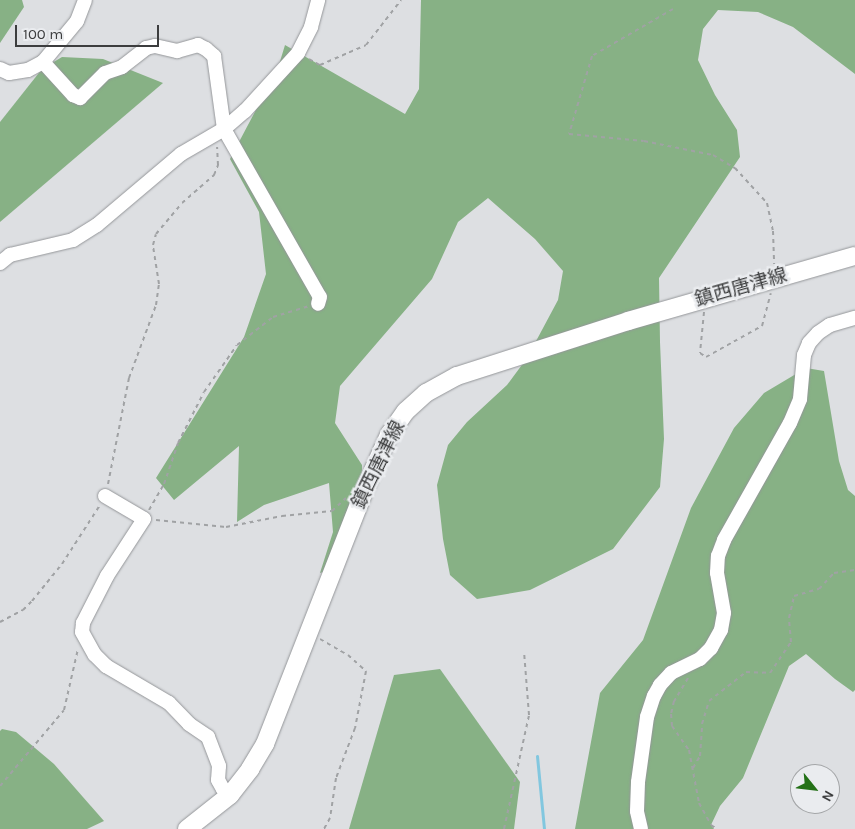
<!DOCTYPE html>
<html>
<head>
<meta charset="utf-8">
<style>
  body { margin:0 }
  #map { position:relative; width:855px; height:829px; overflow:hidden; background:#dddfe2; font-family:Karla,"Noto Sans JP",sans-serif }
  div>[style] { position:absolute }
  .forest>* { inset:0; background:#87b185 }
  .stream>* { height:3px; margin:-1.5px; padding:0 1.5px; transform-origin:1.5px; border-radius:1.5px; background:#82c7df }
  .path>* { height:2px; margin-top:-1px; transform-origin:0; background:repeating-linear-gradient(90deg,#a0a2a4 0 4px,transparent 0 8px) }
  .roads { filter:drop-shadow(0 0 1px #949699) drop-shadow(0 0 1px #949699) }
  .minor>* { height:14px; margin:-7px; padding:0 7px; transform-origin:7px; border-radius:7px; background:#fff }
  .major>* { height:18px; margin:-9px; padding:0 9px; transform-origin:9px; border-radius:9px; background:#fff }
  span { translate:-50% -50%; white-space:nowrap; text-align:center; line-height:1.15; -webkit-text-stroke:5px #eaecef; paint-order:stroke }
  .street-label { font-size:19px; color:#3c3d3e }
  .north { position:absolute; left:790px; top:764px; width:50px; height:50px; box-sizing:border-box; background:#eaecef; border:1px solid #a4a6a8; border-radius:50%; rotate:119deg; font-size:14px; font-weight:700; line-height:20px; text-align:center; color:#3c3d3e }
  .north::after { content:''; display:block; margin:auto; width:18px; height:22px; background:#247117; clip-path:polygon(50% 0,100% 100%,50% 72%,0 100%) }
  .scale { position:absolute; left:15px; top:25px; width:144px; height:22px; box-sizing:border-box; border:2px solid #3c3d3e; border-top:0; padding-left:6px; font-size:15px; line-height:18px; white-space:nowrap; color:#3c3d3e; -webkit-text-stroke:4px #eaecef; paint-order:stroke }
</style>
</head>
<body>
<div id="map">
  <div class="forest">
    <i style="clip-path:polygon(0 0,22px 0,24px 7px,0 43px)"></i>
    <i style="clip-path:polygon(421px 0,855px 0,855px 74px,793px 27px,758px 12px,718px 10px,703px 29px,698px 60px,715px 95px,737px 130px,740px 157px,659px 278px,660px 342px,664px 439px,660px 487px,613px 549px,530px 590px,477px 599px,450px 575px,443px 539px,437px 485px,448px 445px,467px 422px,507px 385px,527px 358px,558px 300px,563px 271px,535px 239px,488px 198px,458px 222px,432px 279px,340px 386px,335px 423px,362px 465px,362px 484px,327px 571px,320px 573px,333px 532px,329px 483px,264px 505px,237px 522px,239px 446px,174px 500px,156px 478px,244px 337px,266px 274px,259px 212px,230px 159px,278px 68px,285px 45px,405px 114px,419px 89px)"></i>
    <i style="clip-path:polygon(62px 57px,103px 59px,163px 83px,0 222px,0 122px,42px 69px)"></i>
    <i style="clip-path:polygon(806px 368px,824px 371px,839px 461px,848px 490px,855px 496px,855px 690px,853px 692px,835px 679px,806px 654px,789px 666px,743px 778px,720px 806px,711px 825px,714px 829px,575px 829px,600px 693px,643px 640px,691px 508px,734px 428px,764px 393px)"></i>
    <i style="clip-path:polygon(440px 669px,520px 782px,514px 829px,349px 829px,394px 675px)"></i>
    <i style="clip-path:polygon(2px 729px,16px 732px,54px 764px,104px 821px,87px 829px,0 829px,0 731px)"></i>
  </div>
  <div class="stream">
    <i style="left:537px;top:756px;width:73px;rotate:84.5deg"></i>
  </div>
  <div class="path">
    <i style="left:673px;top:9px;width:94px;rotate:149.9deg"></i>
    <i style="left:592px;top:56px;width:81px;rotate:106.4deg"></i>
    <i style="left:569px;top:134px;width:75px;rotate:5.3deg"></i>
    <i style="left:644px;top:141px;width:70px;rotate:11.5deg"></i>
    <i style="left:713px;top:155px;width:26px;rotate:31deg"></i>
    <i style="left:735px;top:168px;width:47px;rotate:47.6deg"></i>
    <i style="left:767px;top:203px;width:29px;rotate:78deg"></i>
    <i style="left:773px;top:231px;width:33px;rotate:88deg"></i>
    <i style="left:309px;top:59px;width:13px;rotate:29deg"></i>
    <i style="left:320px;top:65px;width:50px;rotate:-23.5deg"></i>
    <i style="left:366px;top:45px;width:57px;rotate:-52.1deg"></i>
    <i style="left:704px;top:312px;width:41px;rotate:95.6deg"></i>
    <i style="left:700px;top:353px;width:7px;rotate:34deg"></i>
    <i style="left:706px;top:357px;width:64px;rotate:-29deg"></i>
    <i style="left:762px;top:326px;width:34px;rotate:-75deg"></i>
    <i style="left:108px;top:484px;width:108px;rotate:-78.8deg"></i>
    <i style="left:129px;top:378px;width:78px;rotate:-69.7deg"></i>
    <i style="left:156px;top:305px;width:21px;rotate:-82deg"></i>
    <i style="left:159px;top:284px;width:39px;rotate:-99deg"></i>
    <i style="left:153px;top:245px;width:11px;rotate:-75deg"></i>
    <i style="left:156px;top:234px;width:40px;rotate:-50deg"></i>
    <i style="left:182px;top:203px;width:43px;rotate:-41.2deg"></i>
    <i style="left:214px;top:175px;width:11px;rotate:-68deg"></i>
    <i style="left:218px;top:165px;width:18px;rotate:-93deg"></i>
    <i style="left:149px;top:510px;width:30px;rotate:-60deg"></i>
    <i style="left:164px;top:484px;width:43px;rotate:-71.1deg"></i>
    <i style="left:178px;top:443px;width:57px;rotate:-63deg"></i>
    <i style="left:204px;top:392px;width:57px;rotate:-54.9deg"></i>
    <i style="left:237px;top:345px;width:46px;rotate:-37.9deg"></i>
    <i style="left:273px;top:317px;width:37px;rotate:-17deg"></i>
    <i style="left:156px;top:520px;width:70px;rotate:5.7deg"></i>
    <i style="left:226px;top:527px;width:57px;rotate:-11.1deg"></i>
    <i style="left:282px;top:516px;width:50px;rotate:-5.7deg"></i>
    <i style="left:332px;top:511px;width:19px;rotate:-43deg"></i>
    <i style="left:0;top:622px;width:26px;rotate:-28deg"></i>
    <i style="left:23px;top:610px;width:13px;rotate:-45deg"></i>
    <i style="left:32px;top:601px;width:48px;rotate:-51deg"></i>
    <i style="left:62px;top:564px;width:70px;rotate:-57.2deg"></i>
    <i style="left:320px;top:639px;width:32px;rotate:30deg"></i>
    <i style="left:348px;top:655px;width:24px;rotate:42deg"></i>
    <i style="left:366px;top:671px;width:58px;rotate:100.9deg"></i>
    <i style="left:355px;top:728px;width:53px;rotate:110.8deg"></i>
    <i style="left:336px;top:778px;width:40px;rotate:98.5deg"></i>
    <i style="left:330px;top:818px;width:13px;rotate:119deg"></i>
    <i style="left:688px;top:678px;width:27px;rotate:121deg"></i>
    <i style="left:674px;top:701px;width:13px;rotate:103deg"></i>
    <i style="left:671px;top:714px;width:12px;rotate:85deg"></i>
    <i style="left:672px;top:726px;width:29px;rotate:55deg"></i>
    <i style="left:689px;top:750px;width:54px;rotate:79.3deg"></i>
    <i style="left:699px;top:803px;width:25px;rotate:61deg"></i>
    <i style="left:711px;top:825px;width:7px;rotate:34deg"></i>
    <i style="left:693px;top:768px;width:14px;rotate:-60deg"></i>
    <i style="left:700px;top:756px;width:32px;rotate:-86deg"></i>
    <i style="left:702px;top:724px;width:24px;rotate:-73deg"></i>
    <i style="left:709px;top:701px;width:47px;rotate:-38.1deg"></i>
    <i style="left:746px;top:672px;width:24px;rotate:2deg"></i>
    <i style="left:770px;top:673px;width:37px;rotate:-56deg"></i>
    <i style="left:791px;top:642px;width:24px;rotate:-95deg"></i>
    <i style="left:789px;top:618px;width:23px;rotate:-77deg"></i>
    <i style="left:794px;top:596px;width:26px;rotate:-16deg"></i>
    <i style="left:819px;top:589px;width:22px;rotate:-47deg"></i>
    <i style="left:834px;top:573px;width:21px;rotate:-8deg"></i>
    <i style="left:0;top:786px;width:99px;rotate:-49.9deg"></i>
    <i style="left:64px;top:710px;width:63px;rotate:-77.1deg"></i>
    <i style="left:504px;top:829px;width:117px;rotate:-77.6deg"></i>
    <i style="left:529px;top:715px;width:64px;rotate:-94.5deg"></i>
  </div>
  <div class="roads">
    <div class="minor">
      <i style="left:43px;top:62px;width:45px;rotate:47.7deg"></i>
      <i style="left:73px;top:95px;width:8px;rotate:23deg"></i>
      <i style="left:80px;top:98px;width:35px;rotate:-45deg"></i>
      <i style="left:105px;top:73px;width:18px;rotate:-19deg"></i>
      <i style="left:122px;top:67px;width:31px;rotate:-38deg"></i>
      <i style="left:146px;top:48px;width:9px;rotate:-13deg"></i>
      <i style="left:155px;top:46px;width:23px;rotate:13deg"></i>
      <i style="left:177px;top:51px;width:22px;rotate:-16deg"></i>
      <i style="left:198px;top:45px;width:9px;rotate:27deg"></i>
      <i style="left:206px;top:49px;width:11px;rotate:41deg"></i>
      <i style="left:214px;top:56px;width:74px;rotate:82.2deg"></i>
      <i style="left:224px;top:129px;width:193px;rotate:60.3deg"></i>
      <i style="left:320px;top:297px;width:7px;rotate:106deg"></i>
      <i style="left:0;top:69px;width:10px;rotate:24deg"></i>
      <i style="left:9px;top:73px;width:19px;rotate:-9deg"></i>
      <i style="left:28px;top:70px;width:17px;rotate:-28deg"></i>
      <i style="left:43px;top:62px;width:53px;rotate:-50.3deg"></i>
      <i style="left:77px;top:21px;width:22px;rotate:-69deg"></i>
      <i style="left:0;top:263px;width:13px;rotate:-39deg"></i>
      <i style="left:10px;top:255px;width:65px;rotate:-13.4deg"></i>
      <i style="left:73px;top:240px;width:28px;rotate:-32deg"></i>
      <i style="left:97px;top:225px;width:110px;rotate:-40.2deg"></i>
      <i style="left:181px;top:154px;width:50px;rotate:-30.2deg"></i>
      <i style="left:224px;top:129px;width:28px;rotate:-41deg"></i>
      <i style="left:245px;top:111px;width:79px;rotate:-47.6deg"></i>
      <i style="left:298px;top:53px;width:29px;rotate:-63deg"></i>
      <i style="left:311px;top:27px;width:28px;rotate:-75deg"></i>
      <i style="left:105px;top:496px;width:45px;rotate:30.5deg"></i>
      <i style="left:144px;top:519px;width:68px;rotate:123deg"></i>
      <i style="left:107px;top:576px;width:53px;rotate:117.1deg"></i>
      <i style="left:83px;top:623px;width:9px;rotate:96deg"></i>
      <i style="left:82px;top:632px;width:26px;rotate:61deg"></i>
      <i style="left:95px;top:655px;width:16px;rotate:45deg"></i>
      <i style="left:106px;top:666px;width:73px;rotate:30.4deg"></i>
      <i style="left:169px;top:703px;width:29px;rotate:46deg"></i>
      <i style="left:189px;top:724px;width:23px;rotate:34deg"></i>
      <i style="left:208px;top:737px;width:31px;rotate:69deg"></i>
      <i style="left:219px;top:766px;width:14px;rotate:94deg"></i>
      <i style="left:218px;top:780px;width:10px;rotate:61deg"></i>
      <i style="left:223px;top:789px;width:9px;rotate:41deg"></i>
      <i style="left:641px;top:829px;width:18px;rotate:-103deg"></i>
      <i style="left:637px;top:811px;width:29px;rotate:-88deg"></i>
      <i style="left:638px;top:782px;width:66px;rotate:-82.1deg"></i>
      <i style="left:647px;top:717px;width:22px;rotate:-72deg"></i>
      <i style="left:654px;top:696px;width:13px;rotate:-61deg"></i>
      <i style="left:660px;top:685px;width:16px;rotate:-47deg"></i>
      <i style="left:671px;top:673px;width:32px;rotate:-26deg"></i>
      <i style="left:700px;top:659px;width:16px;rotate:-45deg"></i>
      <i style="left:711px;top:648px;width:21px;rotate:-61deg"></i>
      <i style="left:721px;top:630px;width:17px;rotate:-80deg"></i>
      <i style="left:724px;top:613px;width:41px;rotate:-99.9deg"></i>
      <i style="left:717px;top:573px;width:17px;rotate:-87deg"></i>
      <i style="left:718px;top:556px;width:17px;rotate:-69deg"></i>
      <i style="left:724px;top:540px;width:134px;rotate:-60.6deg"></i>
      <i style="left:790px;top:423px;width:26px;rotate:-67deg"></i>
      <i style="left:800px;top:399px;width:44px;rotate:-84.8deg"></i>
      <i style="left:804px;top:355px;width:13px;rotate:-67deg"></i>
      <i style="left:809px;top:343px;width:13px;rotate:-48deg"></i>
      <i style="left:818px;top:333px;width:14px;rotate:-34deg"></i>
      <i style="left:830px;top:325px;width:26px;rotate:-16deg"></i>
    </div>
    <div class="major">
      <i style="left:187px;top:829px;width:55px;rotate:-38.3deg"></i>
      <i style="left:230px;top:795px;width:33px;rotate:-52deg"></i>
      <i style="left:250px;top:769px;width:29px;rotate:-59deg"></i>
      <i style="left:265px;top:744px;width:279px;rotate:-68.6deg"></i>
      <i style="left:367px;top:484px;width:54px;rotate:-65.8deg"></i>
      <i style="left:389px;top:435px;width:29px;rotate:-55deg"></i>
      <i style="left:406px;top:411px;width:27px;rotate:-42deg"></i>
      <i style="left:426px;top:393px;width:35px;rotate:-29deg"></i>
      <i style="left:457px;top:376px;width:180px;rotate:-17.8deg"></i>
      <i style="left:628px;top:321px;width:236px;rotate:-16deg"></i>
    </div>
  </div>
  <div class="street-label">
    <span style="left:741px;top:288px;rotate:-16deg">鎮西唐津線</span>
    <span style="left:379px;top:465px;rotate:-64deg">鎮西唐津線</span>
  </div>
  <div class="north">N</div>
  <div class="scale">100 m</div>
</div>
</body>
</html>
